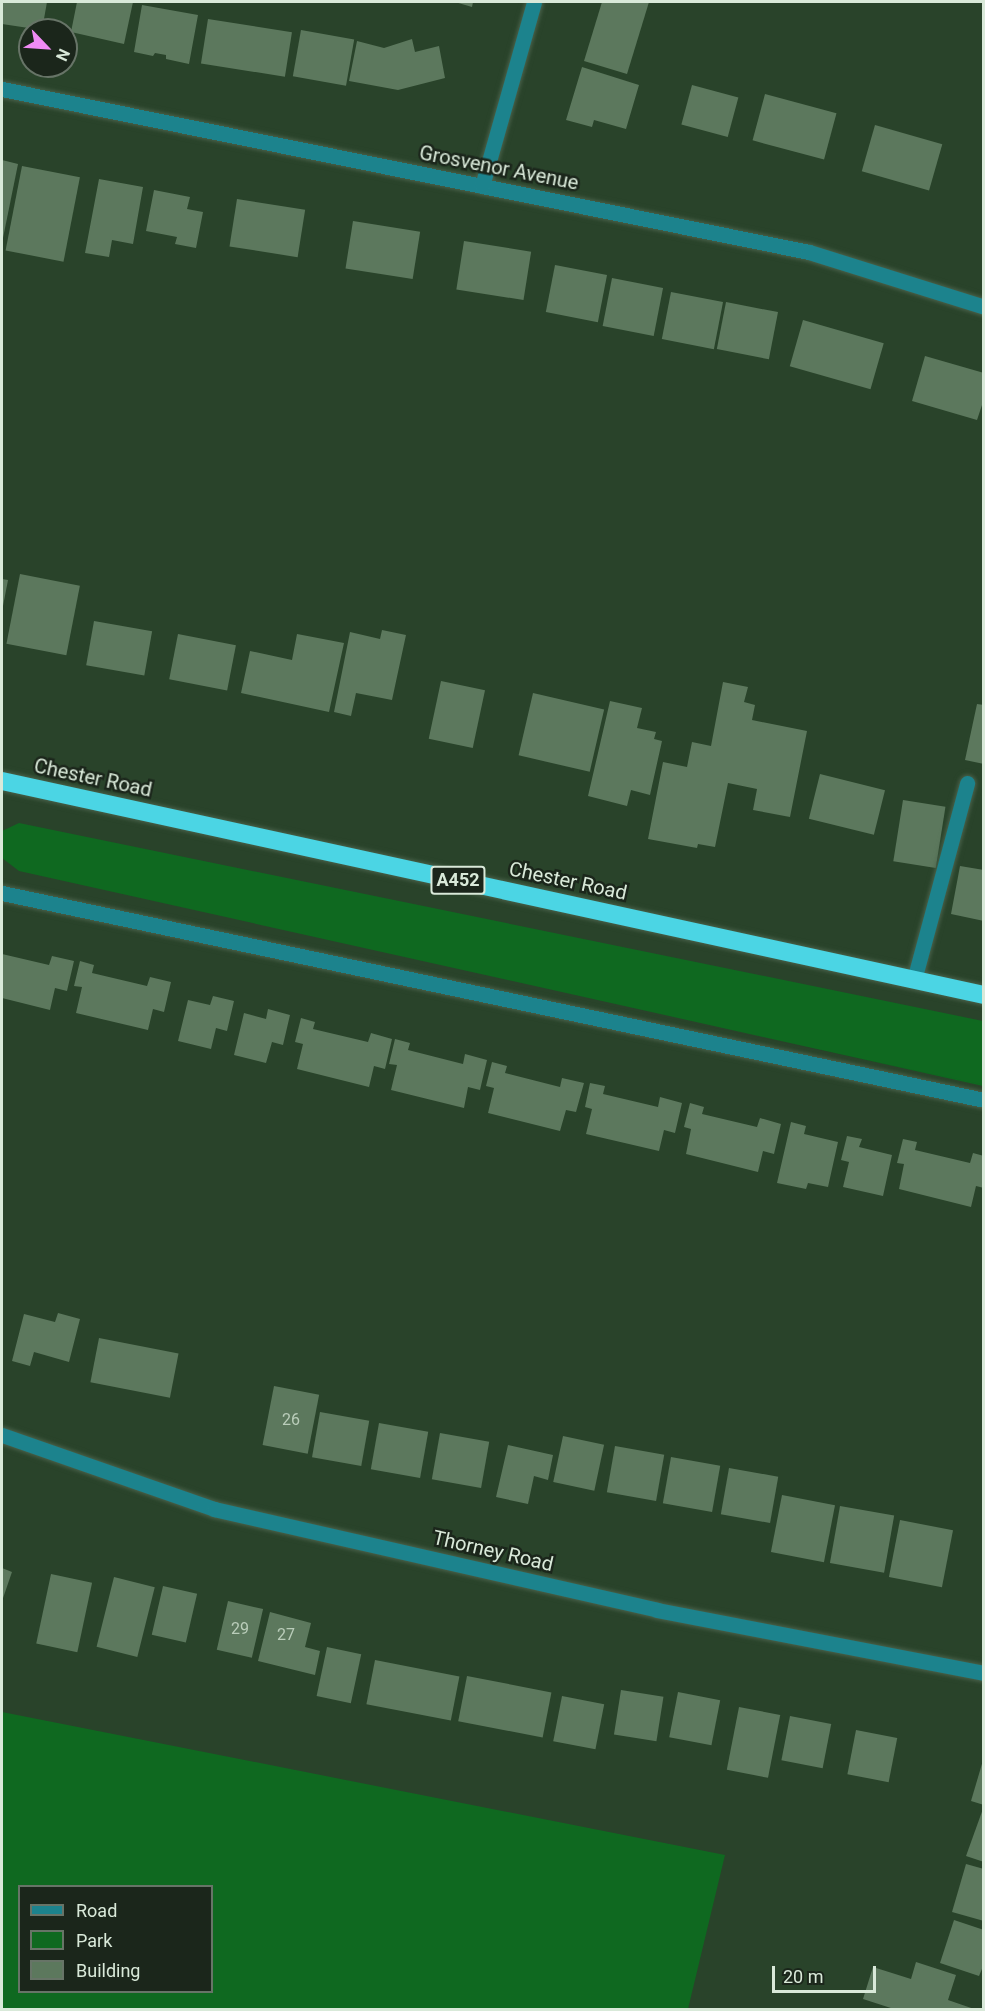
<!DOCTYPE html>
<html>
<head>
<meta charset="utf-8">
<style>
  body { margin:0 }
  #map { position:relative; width:985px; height:2011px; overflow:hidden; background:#29432a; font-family:Roboto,sans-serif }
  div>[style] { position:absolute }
  .green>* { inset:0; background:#0f6920 }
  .building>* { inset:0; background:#5c785d; transform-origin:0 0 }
  .roads { filter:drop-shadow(0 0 2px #49614a) drop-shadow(0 0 2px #49614a) }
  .minor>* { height:15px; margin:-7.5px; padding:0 7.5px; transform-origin:7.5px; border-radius:7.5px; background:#1c838d }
  .highway>* { height:18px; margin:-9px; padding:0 9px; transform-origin:9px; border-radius:9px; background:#4bd5e4 }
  span { translate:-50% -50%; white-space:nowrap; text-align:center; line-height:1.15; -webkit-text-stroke:5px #1b261b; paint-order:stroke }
  .number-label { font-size:16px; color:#bacdba }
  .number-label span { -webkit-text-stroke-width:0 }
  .shield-label span { padding:2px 4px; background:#1b261b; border:2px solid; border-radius:4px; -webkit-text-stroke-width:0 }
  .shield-label { font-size:18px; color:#d9e9d9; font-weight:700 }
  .street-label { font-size:20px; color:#d9e9d9 }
  .frame { position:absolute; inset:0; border:3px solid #d9e9d9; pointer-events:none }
  .legend { position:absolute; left:18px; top:1885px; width:195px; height:108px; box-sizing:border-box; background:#1b261b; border:2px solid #677467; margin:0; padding:8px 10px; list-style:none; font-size:18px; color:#d9e9d9 }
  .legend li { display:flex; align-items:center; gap:12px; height:30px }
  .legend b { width:30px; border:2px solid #677467 }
  .north { position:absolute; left:18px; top:18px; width:60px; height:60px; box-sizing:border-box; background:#1b261b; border:2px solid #677467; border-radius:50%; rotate:115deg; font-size:16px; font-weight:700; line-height:24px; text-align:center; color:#d9e9d9 }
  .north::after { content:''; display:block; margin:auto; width:21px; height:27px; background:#f08bf5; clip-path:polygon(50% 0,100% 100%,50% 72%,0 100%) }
  .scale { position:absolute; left:772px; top:1966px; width:104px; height:27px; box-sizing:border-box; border:3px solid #d9e9d9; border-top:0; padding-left:8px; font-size:18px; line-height:21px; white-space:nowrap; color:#d9e9d9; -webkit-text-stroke:4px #1b261b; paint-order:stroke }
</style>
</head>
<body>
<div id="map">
  <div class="green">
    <i style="clip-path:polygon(19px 823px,983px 1021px,983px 1086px,19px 871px,2px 858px,2px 831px)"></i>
    <i style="clip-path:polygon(evenodd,2px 1712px,725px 1855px,688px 2009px,2px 2009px,2px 1712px,20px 1886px,212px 1886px,212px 1992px,20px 1992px,20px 1886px)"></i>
  </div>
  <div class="building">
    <i style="clip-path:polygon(2px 2px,47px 2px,42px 30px,2px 24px)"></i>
    <i style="clip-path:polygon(77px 2px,133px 2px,124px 44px,71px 32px)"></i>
    <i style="clip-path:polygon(455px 2px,473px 2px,472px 7px)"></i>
    <i style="clip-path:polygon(602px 2px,649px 2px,627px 74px,584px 61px)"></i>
    <i style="clip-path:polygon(142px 5px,198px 15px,189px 64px,166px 59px,166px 55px,155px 53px,153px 56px,134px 52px)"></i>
    <i style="left:208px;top:19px;width:85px;height:45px;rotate:9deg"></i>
    <i style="left:301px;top:30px;width:54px;height:47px;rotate:10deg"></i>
    <i style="clip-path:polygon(412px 39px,415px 52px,439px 46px,445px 78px,398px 90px,349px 81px,357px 41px,384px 48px)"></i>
    <i style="clip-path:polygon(582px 67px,639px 85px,626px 129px,594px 120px,592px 127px,566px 120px)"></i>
    <i style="left:692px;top:85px;width:48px;height:41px;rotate:15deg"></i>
    <i style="left:765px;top:94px;width:74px;height:48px;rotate:15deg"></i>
    <i style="left:875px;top:125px;width:70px;height:48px;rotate:16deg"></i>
    <i style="clip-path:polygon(2px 160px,18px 164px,3px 238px,2px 238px)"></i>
    <i style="left:22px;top:166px;width:59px;height:86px;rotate:11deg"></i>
    <i style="clip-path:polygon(99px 179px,143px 187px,133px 244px,112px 240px,109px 257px,85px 253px)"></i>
    <i style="clip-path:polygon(154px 190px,190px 197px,187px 209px,203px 212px,196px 248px,175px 244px,177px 237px,146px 231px)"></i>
    <i style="left:237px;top:199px;width:69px;height:48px;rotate:9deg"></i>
    <i style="left:353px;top:221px;width:68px;height:48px;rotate:9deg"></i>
    <i style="left:464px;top:241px;width:68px;height:49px;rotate:9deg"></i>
    <i style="left:555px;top:265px;width:53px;height:48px;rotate:11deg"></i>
    <i style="left:612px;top:278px;width:52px;height:49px;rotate:11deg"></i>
    <i style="left:671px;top:292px;width:53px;height:48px;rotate:11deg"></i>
    <i style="left:726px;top:302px;width:53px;height:48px;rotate:11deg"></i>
    <i style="left:803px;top:320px;width:84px;height:48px;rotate:16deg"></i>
    <i style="clip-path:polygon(925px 356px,984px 373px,984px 399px,977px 420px,912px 401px)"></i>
    <i style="left:20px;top:574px;width:61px;height:71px;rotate:11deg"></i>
    <i style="clip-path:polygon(2px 579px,8px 580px,3px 606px,2px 606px)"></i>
    <i style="left:94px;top:621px;width:59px;height:45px;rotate:10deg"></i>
    <i style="clip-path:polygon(382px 630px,406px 635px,392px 700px,356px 693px,351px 716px,334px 712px,350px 632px,380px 639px)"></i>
    <i style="left:178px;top:634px;width:59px;height:46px;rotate:11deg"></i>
    <i style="clip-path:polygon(297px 634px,344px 643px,329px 712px,241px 693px,250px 651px,292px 660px)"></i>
    <i style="left:441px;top:681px;width:45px;height:59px;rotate:12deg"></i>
    <i style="clip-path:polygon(723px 682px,748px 687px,744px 702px,755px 705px,752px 720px,807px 731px,790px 817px,753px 810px,757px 789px,728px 783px,715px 847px,698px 844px,697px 848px,648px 839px,663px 762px,687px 767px,692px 742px,711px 746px)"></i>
    <i style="left:533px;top:693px;width:73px;height:64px;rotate:13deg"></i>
    <i style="clip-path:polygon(610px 701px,642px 708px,637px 728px,656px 732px,654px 739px,662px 741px,650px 795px,631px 790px,627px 806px,588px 796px)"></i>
    <i style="clip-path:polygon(977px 704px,984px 705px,984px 764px,965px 760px)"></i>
    <i style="left:820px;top:774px;width:67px;height:46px;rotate:14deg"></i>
    <i style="left:903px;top:800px;width:43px;height:62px;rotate:9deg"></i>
    <i style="clip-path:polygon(960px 866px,984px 870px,984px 921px,951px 914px)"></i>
    <i style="clip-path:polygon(2px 954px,49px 965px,52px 956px,74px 961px,67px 991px,55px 988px,50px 1010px,2px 998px)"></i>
    <i style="clip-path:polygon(80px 961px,94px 965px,92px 973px,147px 986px,150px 977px,171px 982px,164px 1012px,153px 1009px,148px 1030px,76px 1013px,82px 987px,74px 986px)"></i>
    <i style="clip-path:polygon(213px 996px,234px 1001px,227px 1031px,216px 1028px,211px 1049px,178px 1041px,188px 1000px,210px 1005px)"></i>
    <i style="clip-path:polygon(268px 1009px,290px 1015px,283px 1045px,272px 1042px,266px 1063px,234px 1055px,244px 1013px,266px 1019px)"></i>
    <i style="clip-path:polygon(301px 1018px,315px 1022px,313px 1029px,368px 1042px,371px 1033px,392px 1039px,385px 1069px,374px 1066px,369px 1087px,297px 1069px,303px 1044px,295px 1042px)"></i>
    <i style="clip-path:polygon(395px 1039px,410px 1043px,408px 1050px,463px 1064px,465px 1054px,487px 1060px,480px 1090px,468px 1087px,464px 1108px,391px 1090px,397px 1065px,389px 1064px)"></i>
    <i style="clip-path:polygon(492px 1062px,507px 1066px,505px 1073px,560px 1087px,562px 1078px,584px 1083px,576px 1112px,566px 1110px,560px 1131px,488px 1113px,494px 1088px,486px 1086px)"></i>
    <i style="clip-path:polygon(590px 1083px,605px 1086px,603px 1094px,658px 1107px,660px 1097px,682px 1103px,675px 1133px,664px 1130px,659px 1151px,586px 1134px,592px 1109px,585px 1107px)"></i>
    <i style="clip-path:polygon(690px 1103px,704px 1107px,702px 1114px,757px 1127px,760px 1118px,781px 1124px,774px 1154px,763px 1151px,758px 1172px,686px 1154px,691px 1129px,684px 1127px)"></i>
    <i style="clip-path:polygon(791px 1122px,806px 1126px,804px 1134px,838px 1142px,828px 1187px,808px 1183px,806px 1189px,777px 1183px)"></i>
    <i style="clip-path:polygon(847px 1136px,862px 1139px,859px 1147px,892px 1155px,883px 1196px,843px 1187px,849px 1162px,841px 1160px)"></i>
    <i style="clip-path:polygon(903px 1139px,917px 1142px,915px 1150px,970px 1163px,973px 1153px,984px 1156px,984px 1188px,976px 1186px,971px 1207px,899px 1189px,904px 1164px,897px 1163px)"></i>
    <i style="clip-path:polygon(58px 1313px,80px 1319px,69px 1362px,34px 1352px,30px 1366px,12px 1361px,24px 1314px,55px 1322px)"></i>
    <i style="left:99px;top:1338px;width:81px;height:45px;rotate:11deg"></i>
    <i style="left:274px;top:1386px;width:46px;height:60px;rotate:11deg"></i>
    <i style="left:320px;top:1412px;width:50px;height:46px;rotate:10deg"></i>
    <i style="left:379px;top:1423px;width:50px;height:47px;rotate:10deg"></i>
    <i style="left:440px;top:1433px;width:50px;height:47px;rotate:10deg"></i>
    <i style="left:563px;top:1436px;width:42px;height:47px;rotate:12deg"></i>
    <i style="clip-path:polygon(508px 1445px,553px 1455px,548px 1480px,534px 1476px,528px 1504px,496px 1497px)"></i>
    <i style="left:615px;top:1446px;width:50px;height:47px;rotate:10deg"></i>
    <i style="left:671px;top:1457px;width:50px;height:47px;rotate:10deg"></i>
    <i style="left:729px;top:1468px;width:50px;height:47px;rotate:10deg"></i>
    <i style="left:782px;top:1495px;width:54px;height:58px;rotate:11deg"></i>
    <i style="left:840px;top:1506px;width:55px;height:58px;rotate:10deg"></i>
    <i style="left:900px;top:1520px;width:54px;height:58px;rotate:11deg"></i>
    <i style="clip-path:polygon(2px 1568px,12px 1572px,2px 1601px)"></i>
    <i style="left:51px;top:1574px;width:42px;height:71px;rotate:12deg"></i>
    <i style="left:114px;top:1577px;width:42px;height:72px;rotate:14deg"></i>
    <i style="left:163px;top:1586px;width:35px;height:50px;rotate:13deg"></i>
    <i style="left:228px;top:1601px;width:36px;height:50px;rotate:13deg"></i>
    <i style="clip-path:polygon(270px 1612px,311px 1623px,305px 1647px,320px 1651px,315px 1675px,258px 1661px)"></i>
    <i style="left:327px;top:1647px;width:35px;height:50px;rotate:12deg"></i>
    <i style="left:375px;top:1660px;width:86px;height:45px;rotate:11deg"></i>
    <i style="left:467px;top:1676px;width:86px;height:46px;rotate:11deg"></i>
    <i style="left:621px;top:1690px;width:43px;height:45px;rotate:9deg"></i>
    <i style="left:678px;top:1692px;width:43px;height:46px;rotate:11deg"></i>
    <i style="left:562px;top:1696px;width:43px;height:46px;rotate:11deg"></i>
    <i style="left:739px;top:1707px;width:42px;height:64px;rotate:11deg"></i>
    <i style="left:790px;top:1716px;width:42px;height:45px;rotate:11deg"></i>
    <i style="left:856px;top:1730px;width:42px;height:45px;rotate:11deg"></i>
    <i style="clip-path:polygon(984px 1757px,984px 1805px,971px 1801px)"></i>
    <i style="clip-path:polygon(984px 1806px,984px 1862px,966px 1856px)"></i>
    <i style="clip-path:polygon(966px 1864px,984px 1869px,984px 1921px,952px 1912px)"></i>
    <i style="clip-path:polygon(954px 1920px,984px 1930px,984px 1964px,979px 1976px,940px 1963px)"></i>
    <i style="clip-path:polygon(916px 1962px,956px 1975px,948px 2000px,977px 2010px,897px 2010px,863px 1999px,873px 1967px,911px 1979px)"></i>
  </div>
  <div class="roads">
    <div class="minor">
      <i style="left:2px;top:89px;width:823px;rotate:11.42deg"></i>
      <i style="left:809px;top:252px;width:183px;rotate:17.4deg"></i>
      <i style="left:482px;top:186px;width:191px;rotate:-74.2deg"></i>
      <i style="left:2px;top:893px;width:1004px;rotate:11.9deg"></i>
      <i style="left:914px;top:980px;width:204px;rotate:-74.9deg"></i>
      <i style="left:2px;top:1435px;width:225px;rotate:19.2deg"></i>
      <i style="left:214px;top:1509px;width:454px;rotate:12.8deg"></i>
      <i style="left:657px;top:1610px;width:333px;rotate:10.9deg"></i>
    </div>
    <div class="highway">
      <i style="left:2px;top:781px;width:1005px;rotate:12.29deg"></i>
    </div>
  </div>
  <div class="number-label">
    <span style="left:291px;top:1420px">26</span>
    <span style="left:240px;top:1629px">29</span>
    <span style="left:286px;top:1635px">27</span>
  </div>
  <div class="shield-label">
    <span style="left:458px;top:880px">A452</span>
  </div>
  <div class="street-label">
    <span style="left:499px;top:168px;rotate:11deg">Grosvenor Avenue</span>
    <span style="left:93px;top:778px;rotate:12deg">Chester Road</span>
    <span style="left:568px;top:881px;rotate:12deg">Chester Road</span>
    <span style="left:493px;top:1551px;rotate:13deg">Thorney Road</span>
  </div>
  <div class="frame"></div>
  <ul class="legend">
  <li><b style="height:8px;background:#1c838d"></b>Road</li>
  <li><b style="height:16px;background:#0f6920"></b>Park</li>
  <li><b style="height:16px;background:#5c785d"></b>Building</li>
  </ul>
  <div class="north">N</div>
  <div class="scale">20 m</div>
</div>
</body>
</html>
